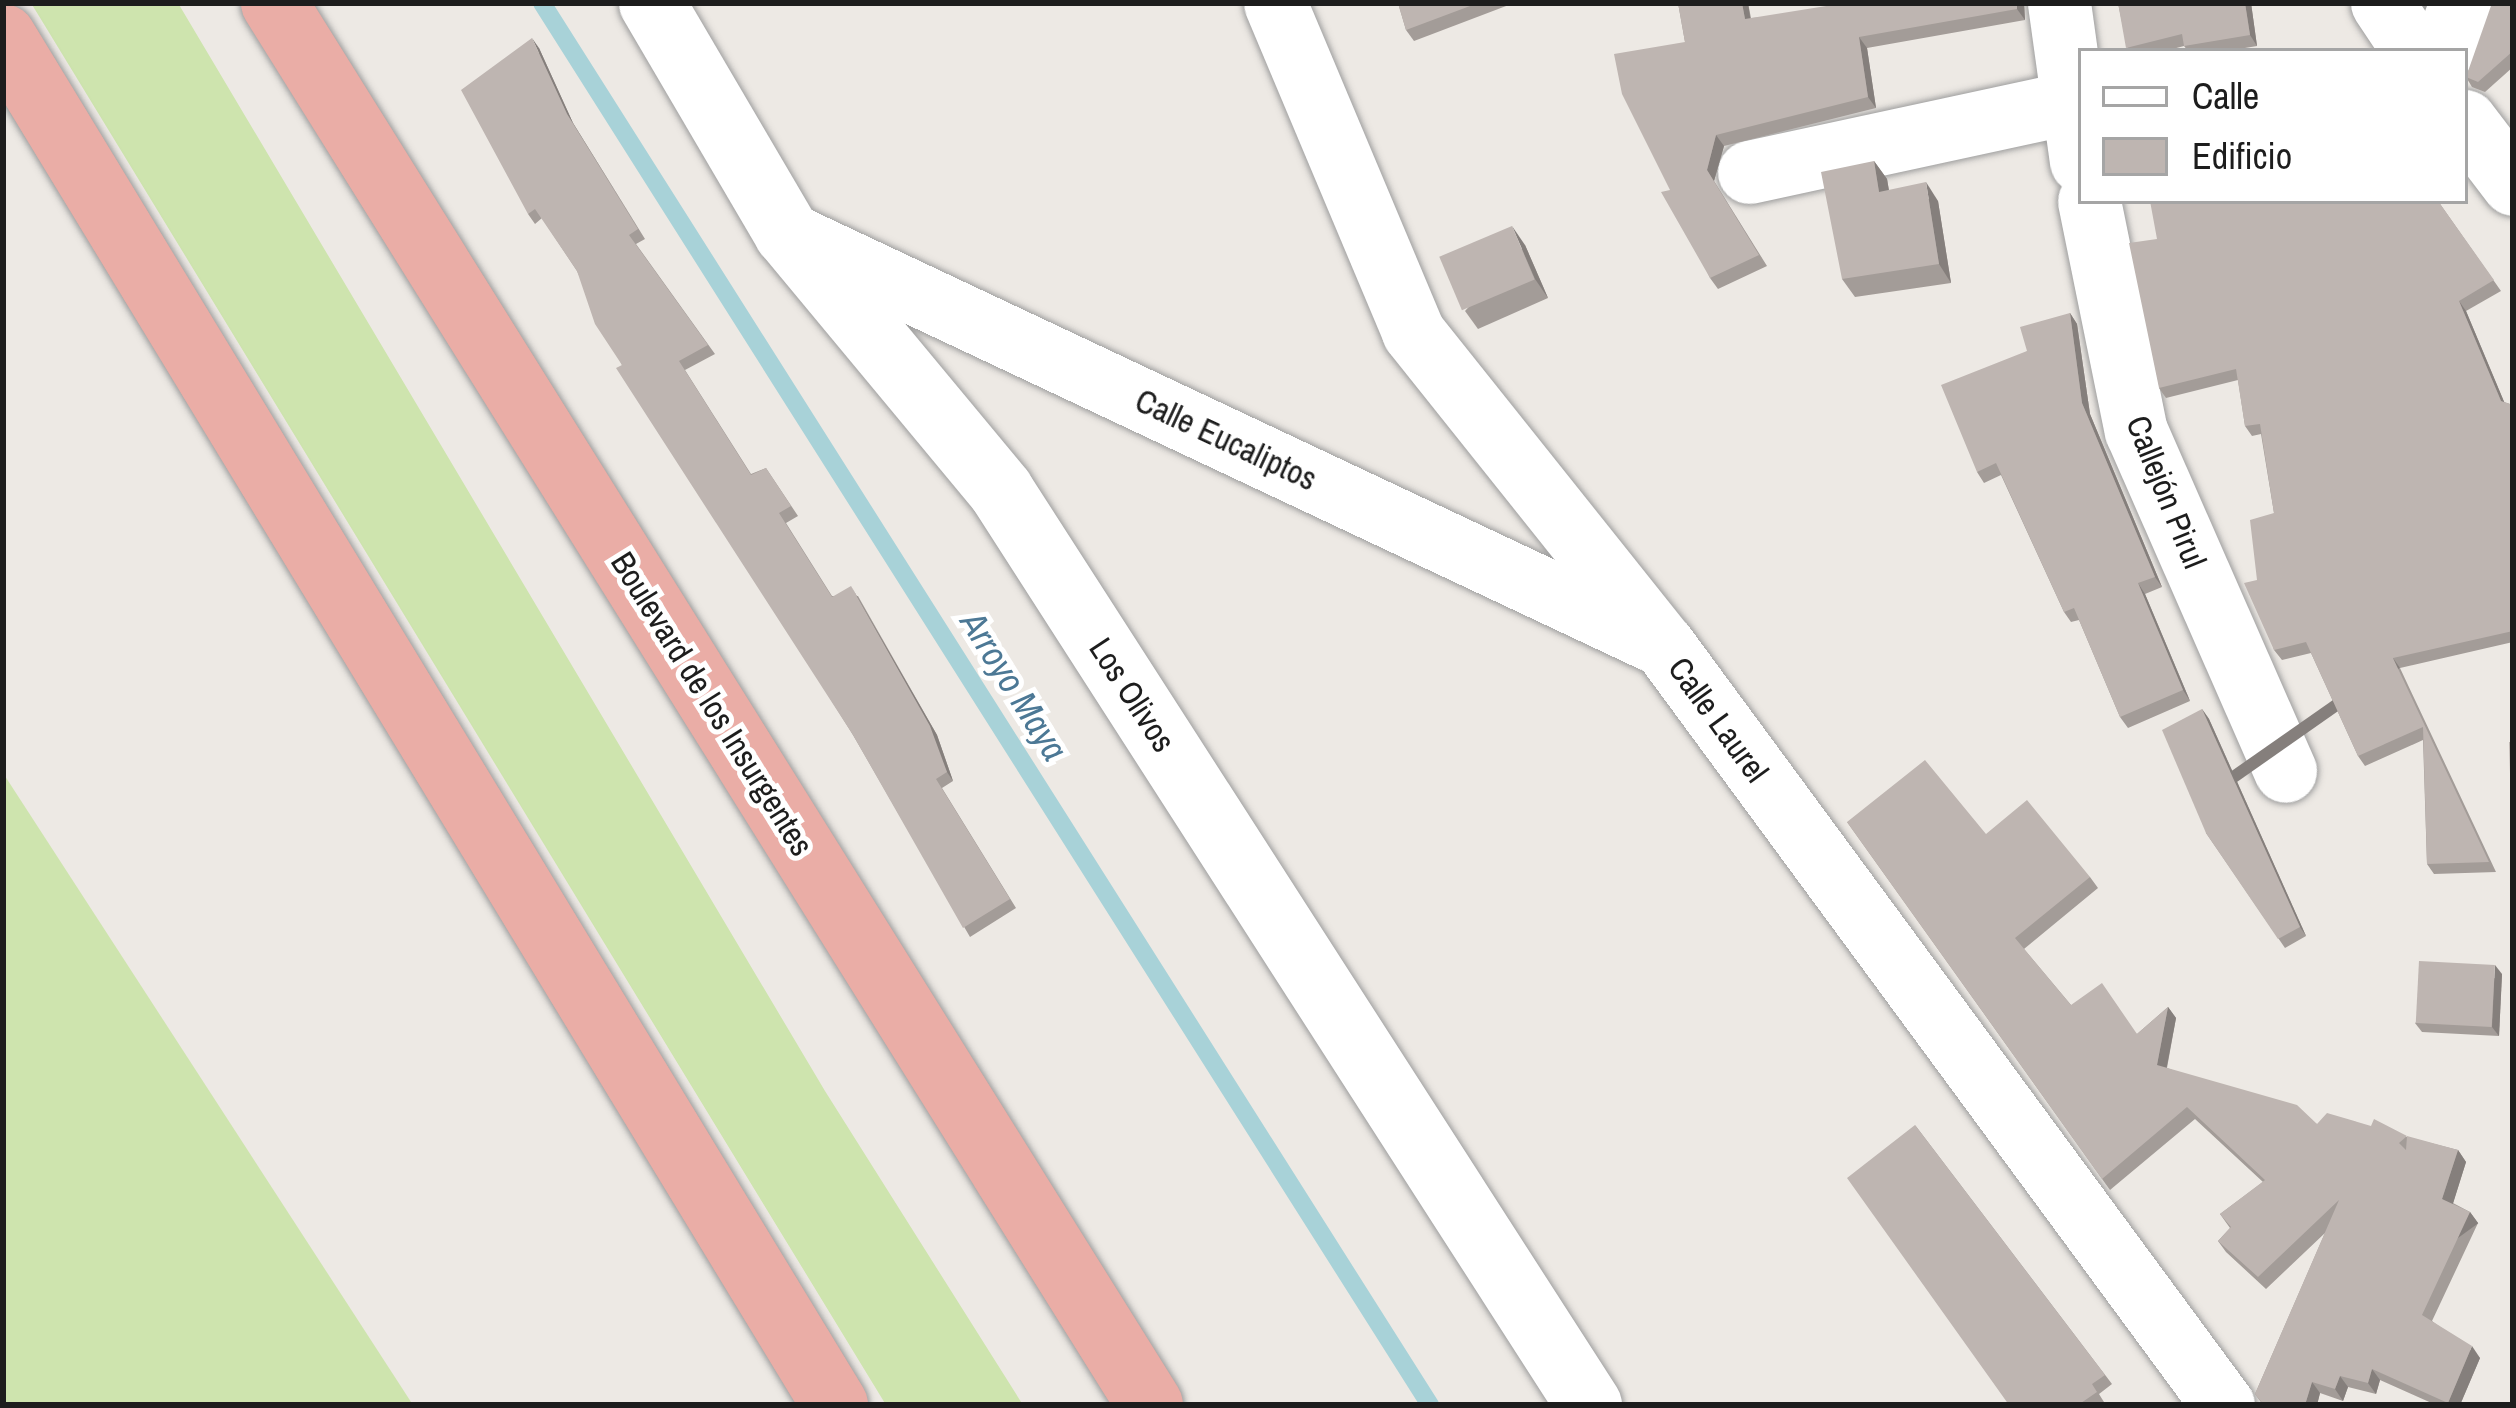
<!DOCTYPE html>
<html>
<head>
<meta charset="utf-8">
<style>
  body { margin:0 }
  #map { position:relative; width:2516px; height:1408px; overflow:hidden; background:#ede9e4; font-family:"Archivo Narrow",sans-serif }
  div>[style] { position:absolute }
  .grass>* { inset:0; background:#cee4ae }
  .stream>* { height:18px; margin:-9px; padding:0 9px; transform-origin:9px; border-radius:9px; background:#a8d2d8 }
  .roads { filter:drop-shadow(0 0 3px #9e9e9e) drop-shadow(0 0 3px #9e9e9e) }
  .minor>* { height:63px; margin:-31.5px; padding:0 31.5px; transform-origin:31.5px; border-radius:31.5px; background:#fff }
  .tertiary>* { height:66px; margin:-33px; padding:0 33px; transform-origin:33px; border-radius:33px; background:#fff }
  .trunk>* { height:66px; margin:-33px; padding:0 33px; transform-origin:33px; border-radius:33px; background:#eaada6 }
  .wall>* { inset:0; background:#a39c98 }
  .shaded-wall>* { inset:0; background:#857f7c; transform-origin:0 0 }
  .building>* { inset:0; background:#beb5b1; transform-origin:0 0 }
  span { translate:-50% -50%; white-space:nowrap; text-align:center; line-height:1.15; -webkit-text-stroke:10px #fff; paint-order:stroke }
  .street-label { font-size:33px; color:#1d1d1d }
  .water-label { font-size:36px; color:#4c7895; font-style:italic }
  .frame { position:absolute; inset:0; border:6px solid #1d1d1d; pointer-events:none }
  .legend { position:absolute; left:2078px; top:48px; width:390px; height:156px; box-sizing:border-box; background:#fff; border:3px solid #a5a5a5; margin:0; padding:15px 21px; list-style:none; font-size:36px; color:#1d1d1d }
  .legend li { display:flex; align-items:center; gap:24px; height:60px }
  .legend b { width:60px; border:3px solid #a5a5a5 }
</style>
</head>
<body>
<div id="map">
  <div class="grass">
    <i style="clip-path:polygon(31px 3px,178px 3px,825px 1091px,1023px 1405px,886px 1405px)"></i>
    <i style="clip-path:polygon(3px 773px,413px 1405px,3px 1405px)"></i>
  </div>
  <div class="stream">
    <i style="left:542px;top:3px;width:1660px;rotate:57.65deg"></i>
  </div>
  <div class="roads">
    <div class="minor">
      <i style="left:1275px;top:3px;width:357px;rotate:67.2deg"></i>
      <i style="left:1413px;top:332px;width:402px;rotate:51.4deg"></i>
      <i style="left:1664px;top:646px;width:943px;rotate:53.63deg"></i>
      <i style="left:2059px;top:3px;width:160px;rotate:82.1deg"></i>
      <i style="left:2382px;top:3px;width:58px;rotate:56.3deg"></i>
      <i style="left:2443px;top:51px;width:51px;rotate:-69.4deg"></i>
      <i style="left:2465px;top:121px;width:79px;rotate:52.7deg"></i>
      <i style="left:1749px;top:172px;width:327px;rotate:-12.2deg"></i>
      <i style="left:2089px;top:201px;width:235px;rotate:78.5deg"></i>
      <i style="left:2136px;top:431px;width:371px;rotate:66.3deg"></i>
      <i style="left:787px;top:233px;width:956px;rotate:25.2deg"></i>
    </div>
    <div class="tertiary">
      <i style="left:652px;top:3px;width:267px;rotate:59.6deg"></i>
      <i style="left:787px;top:233px;width:335px;rotate:50.3deg"></i>
      <i style="left:1001px;top:491px;width:1087px;rotate:57.25deg"></i>
    </div>
    <div class="trunk">
      <i style="left:274px;top:3px;width:1653px;rotate:58deg"></i>
      <i style="left:3px;top:37px;width:1601px;rotate:58.69deg"></i>
    </div>
  </div>
  <div class="wall">
    <i style="clip-path:polygon(1398px 3px,1514px 3px,1414px 41px,1406px 30px)"></i>
    <i style="clip-path:polygon(1678px 3px,1748px 3px,1751px 18px,2024px 3px,2025px 20px,1867px 48px,1876px 108px,1724px 146px,1714px 181px,1767px 266px,1718px 289px,1710px 278px,1670px 190px,1685px 42px)"></i>
    <i style="clip-path:polygon(2118px 3px,2251px 3px,2257px 46px,2227px 51px,2188px 51px,2184px 46px,2165px 51px,2128px 51px)"></i>
    <i style="clip-path:polygon(2513px 3px,2513px 67px,2485px 92px,2472px 87px,2466px 77px)"></i>
    <i style="clip-path:polygon(539px 48px,573px 123px,645px 239px,636px 244px,715px 354px,685px 370px,751px 474px,766px 468px,798px 516px,786px 523px,832px 596px,858px 596px,937px 735px,953px 781px,942px 788px,1016px 908px,970px 937px,853px 735px,622px 365px,577px 271px,542px 218px,535px 224px,528px 214px)"></i>
    <i style="clip-path:polygon(1874px 161px,1887px 179px,1889px 190px,1938px 201px,1951px 283px,1855px 297px,1842px 279px)"></i>
    <i style="clip-path:polygon(2438px 201px,2501px 291px,2466px 311px,2504px 402px,2513px 405px,2513px 642px,2400px 668px,2496px 872px,2434px 874px,2427px 864px,2423px 740px,2365px 766px,2358px 756px,2311px 653px,2282px 660px,2274px 650px,2257px 580px,2274px 513px,2261px 434px,2252px 436px,2245px 426px,2238px 380px,2166px 398px,2159px 388px,2157px 239px)"></i>
    <i style="clip-path:polygon(1525px 245px,1548px 298px,1478px 329px,1465px 311px)"></i>
    <i style="clip-path:polygon(2070px 313px,2077px 324px,2090px 414px,2162px 587px,2145px 594px,2190px 701px,2128px 728px,2120px 717px,2079px 620px,2071px 622px,2064px 612px,2001px 475px,1984px 483px,1977px 472px,2027px 351px)"></i>
    <i style="clip-path:polygon(2202px 709px,2209px 719px,2306px 936px,2285px 948px,2206px 833px)"></i>
    <i style="clip-path:polygon(1847px 822px,2090px 877px,2098px 888px,2024px 949px,2071px 1005px,2137px 1034px,2168px 1007px,2176px 1018px,2167px 1068px,2317px 1124px,2407px 1137px,2458px 1150px,2466px 1162px,2453px 1203px,2470px 1212px,2478px 1223px,2432px 1321px,2480px 1358px,2460px 1405px,2436px 1405px,2380px 1380px,2376px 1394px,2348px 1387px,2343px 1401px,2320px 1393px,2317px 1405px,2263px 1405px,2255px 1394px,2325px 1233px,2266px 1289px,2226px 1252px,2218px 1241px,2230px 1228px,2220px 1214px,2263px 1182px,2195px 1119px,2110px 1190px)"></i>
    <i style="clip-path:polygon(2502px 974px,2499px 1036px,2422px 1032px,2415px 1023px)"></i>
    <i style="clip-path:polygon(1915px 1125px,2112px 1384px,2099px 1394px,2104px 1402px,2099px 1405px,2009px 1405px)"></i>
  </div>
  <div class="shaded-wall">
    <i style="clip-path:polygon(1742px 3px,1748px 3px,1752px 30px,1745px 19px)"></i>
    <i style="clip-path:polygon(2017px 3px,2024px 3px,2025px 20px,2017px 9px)"></i>
    <i style="clip-path:polygon(2245px 3px,2251px 3px,2257px 46px,2250px 35px)"></i>
    <i style="clip-path:polygon(1859px 37px,1867px 48px,1876px 108px,1868px 97px)"></i>
    <i style="clip-path:polygon(532px 38px,539px 48px,573px 123px,645px 239px,567px 114px)"></i>
    <i style="clip-path:polygon(1716px 135px,1724px 146px,1714px 181px,1767px 266px,1707px 170px)"></i>
    <i style="clip-path:polygon(1874px 161px,1887px 179px,1892px 210px,1879px 192px)"></i>
    <i style="clip-path:polygon(1926px 182px,1938px 201px,1951px 283px,1939px 264px)"></i>
    <i style="clip-path:polygon(1512px 226px,1525px 245px,1548px 298px,1535px 279px)"></i>
    <i style="clip-path:polygon(2459px 301px,2466px 311px,2508px 411px,2501px 401px)"></i>
    <i style="clip-path:polygon(2070px 313px,2077px 324px,2090px 414px,2162px 587px,2155px 577px,2082px 403px)"></i>
    <i style="clip-path:polygon(2138px 583px,2145px 594px,2190px 701px,2183px 690px)"></i>
    <i style="clip-path:polygon(851px 586px,937px 735px,953px 781px,947px 772px)"></i>
    <i style="left:2393px;top:658px;width:12px;height:225px;rotate:55deg"></i>
    <i style="clip-path:polygon(2202px 709px,2209px 719px,2306px 936px,2300px 927px)"></i>
    <i style="clip-path:polygon(2495px 965px,2502px 974px,2499px 1036px,2492px 1027px)"></i>
    <i style="clip-path:polygon(2168px 1007px,2176px 1018px,2165px 1076px,2157px 1065px)"></i>
    <i style="clip-path:polygon(2458px 1150px,2466px 1162px,2451px 1210px,2442px 1199px)"></i>
    <i style="left:2470px;top:1212px;width:14px;height:114px;rotate:54deg"></i>
    <i style="clip-path:polygon(2472px 1346px,2480px 1358px,2460px 1405px,2450px 1405px,2448px 1403px)"></i>
    <i style="clip-path:polygon(2372px 1369px,2380px 1380px,2376px 1394px,2368px 1383px)"></i>
    <i style="clip-path:polygon(2340px 1376px,2348px 1387px,2343px 1401px,2335px 1389px)"></i>
    <i style="clip-path:polygon(2312px 1382px,2320px 1393px,2317px 1405px,2305px 1405px)"></i>
  </div>
  <div class="building">
    <i style="clip-path:polygon(1398px 3px,1478px 3px,1406px 30px)"></i>
    <i style="clip-path:polygon(1678px 3px,1742px 3px,1745px 19px,1845px 3px,2017px 3px,2017px 9px,1859px 37px,1868px 97px,1716px 135px,1707px 170px,1759px 255px,1710px 278px,1661px 192px,1670px 190px,1622px 94px,1614px 54px,1685px 42px)"></i>
    <i style="clip-path:polygon(2118px 3px,2245px 3px,2250px 35px,2184px 46px,2182px 34px,2126px 48px)"></i>
    <i style="clip-path:polygon(2492px 3px,2513px 3px,2513px 51px,2478px 82px,2466px 77px)"></i>
    <i style="clip-path:polygon(532px 38px,567px 114px,638px 229px,629px 235px,708px 345px,679px 361px,751px 475px,766px 468px,791px 506px,779px 513px,832px 597px,851px 586px,930px 726px,947px 772px,936px 779px,1010px 899px,963px 928px,853px 735px,616px 368px,622px 365px,595px 324px,577px 271px,535px 209px,528px 214px,461px 90px)"></i>
    <i style="clip-path:polygon(1874px 161px,1879px 192px,1926px 182px,1939px 264px,1842px 279px,1821px 172px)"></i>
    <i style="clip-path:polygon(2150px 201px,2438px 201px,2494px 280px,2459px 301px,2501px 401px,2513px 405px,2513px 631px,2393px 658px,2489px 862px,2427px 864px,2423px 727px,2358px 756px,2306px 642px,2274px 650px,2244px 583px,2257px 580px,2250px 520px,2274px 513px,2260px 424px,2245px 426px,2236px 369px,2159px 388px,2129px 243px,2157px 239px)"></i>
    <i style="left:1512px;top:226px;width:58px;height:79px;rotate:67deg"></i>
    <i style="clip-path:polygon(2070px 313px,2082px 403px,2155px 577px,2138px 583px,2183px 690px,2120px 717px,2074px 608px,2064px 612px,1996px 463px,1977px 472px,1941px 385px,2027px 351px,2020px 327px)"></i>
    <i style="clip-path:polygon(2202px 709px,2300px 927px,2278px 939px,2206px 833px,2162px 730px)"></i>
    <i style="clip-path:polygon(2509px 742px,2513px 742px,2513px 806px,2511px 806px)"></i>
    <i style="clip-path:polygon(1925px 760px,1986px 834px,2027px 800px,2090px 877px,2015px 938px,2071px 1005px,2102px 983px,2137px 1034px,2168px 1007px,2157px 1065px,2297px 1105px,2317px 1124px,2327px 1113px,2371px 1126px,2374px 1119px,2407px 1136px,2399px 1143px,2406px 1150px,2407px 1136px,2458px 1150px,2442px 1199px,2470px 1212px,2422px 1315px,2472px 1346px,2448px 1403px,2372px 1369px,2368px 1383px,2340px 1376px,2335px 1389px,2312px 1382px,2305px 1405px,2264px 1405px,2255px 1394px,2339px 1200px,2258px 1277px,2218px 1241px,2231px 1227px,2220px 1214px,2265px 1180px,2187px 1107px,2102px 1179px,1847px 822px)"></i>
    <i style="left:2419px;top:961px;width:76px;height:62px;rotate:3deg"></i>
    <i style="clip-path:polygon(1915px 1125px,2105px 1375px,2092px 1384px,2097px 1392px,2078px 1405px,2009px 1405px,1847px 1178px)"></i>
  </div>
  <div class="street-label">
    <span style="left:1226px;top:440px;rotate:25deg">Calle Eucaliptos</span>
    <span style="left:2166px;top:492px;rotate:68deg">Callejón Pirul</span>
    <span style="left:1132px;top:695px;rotate:57deg">Los Olivos</span>
    <span style="left:712px;top:704px;rotate:58deg">Boulevard de los Insurgentes</span>
    <span style="left:1718px;top:720px;rotate:54deg">Calle Laurel</span>
  </div>
  <div class="water-label">
    <span style="left:1014px;top:686px;rotate:58deg">Arroyo Maya</span>
  </div>
  <div class="frame"></div>
  <ul class="legend">
  <li><b style="height:15px;background:#fff"></b>Calle</li>
  <li><b style="height:33px;background:#beb5b1"></b>Edificio</li>
  </ul>
</div>
</body>
</html>
